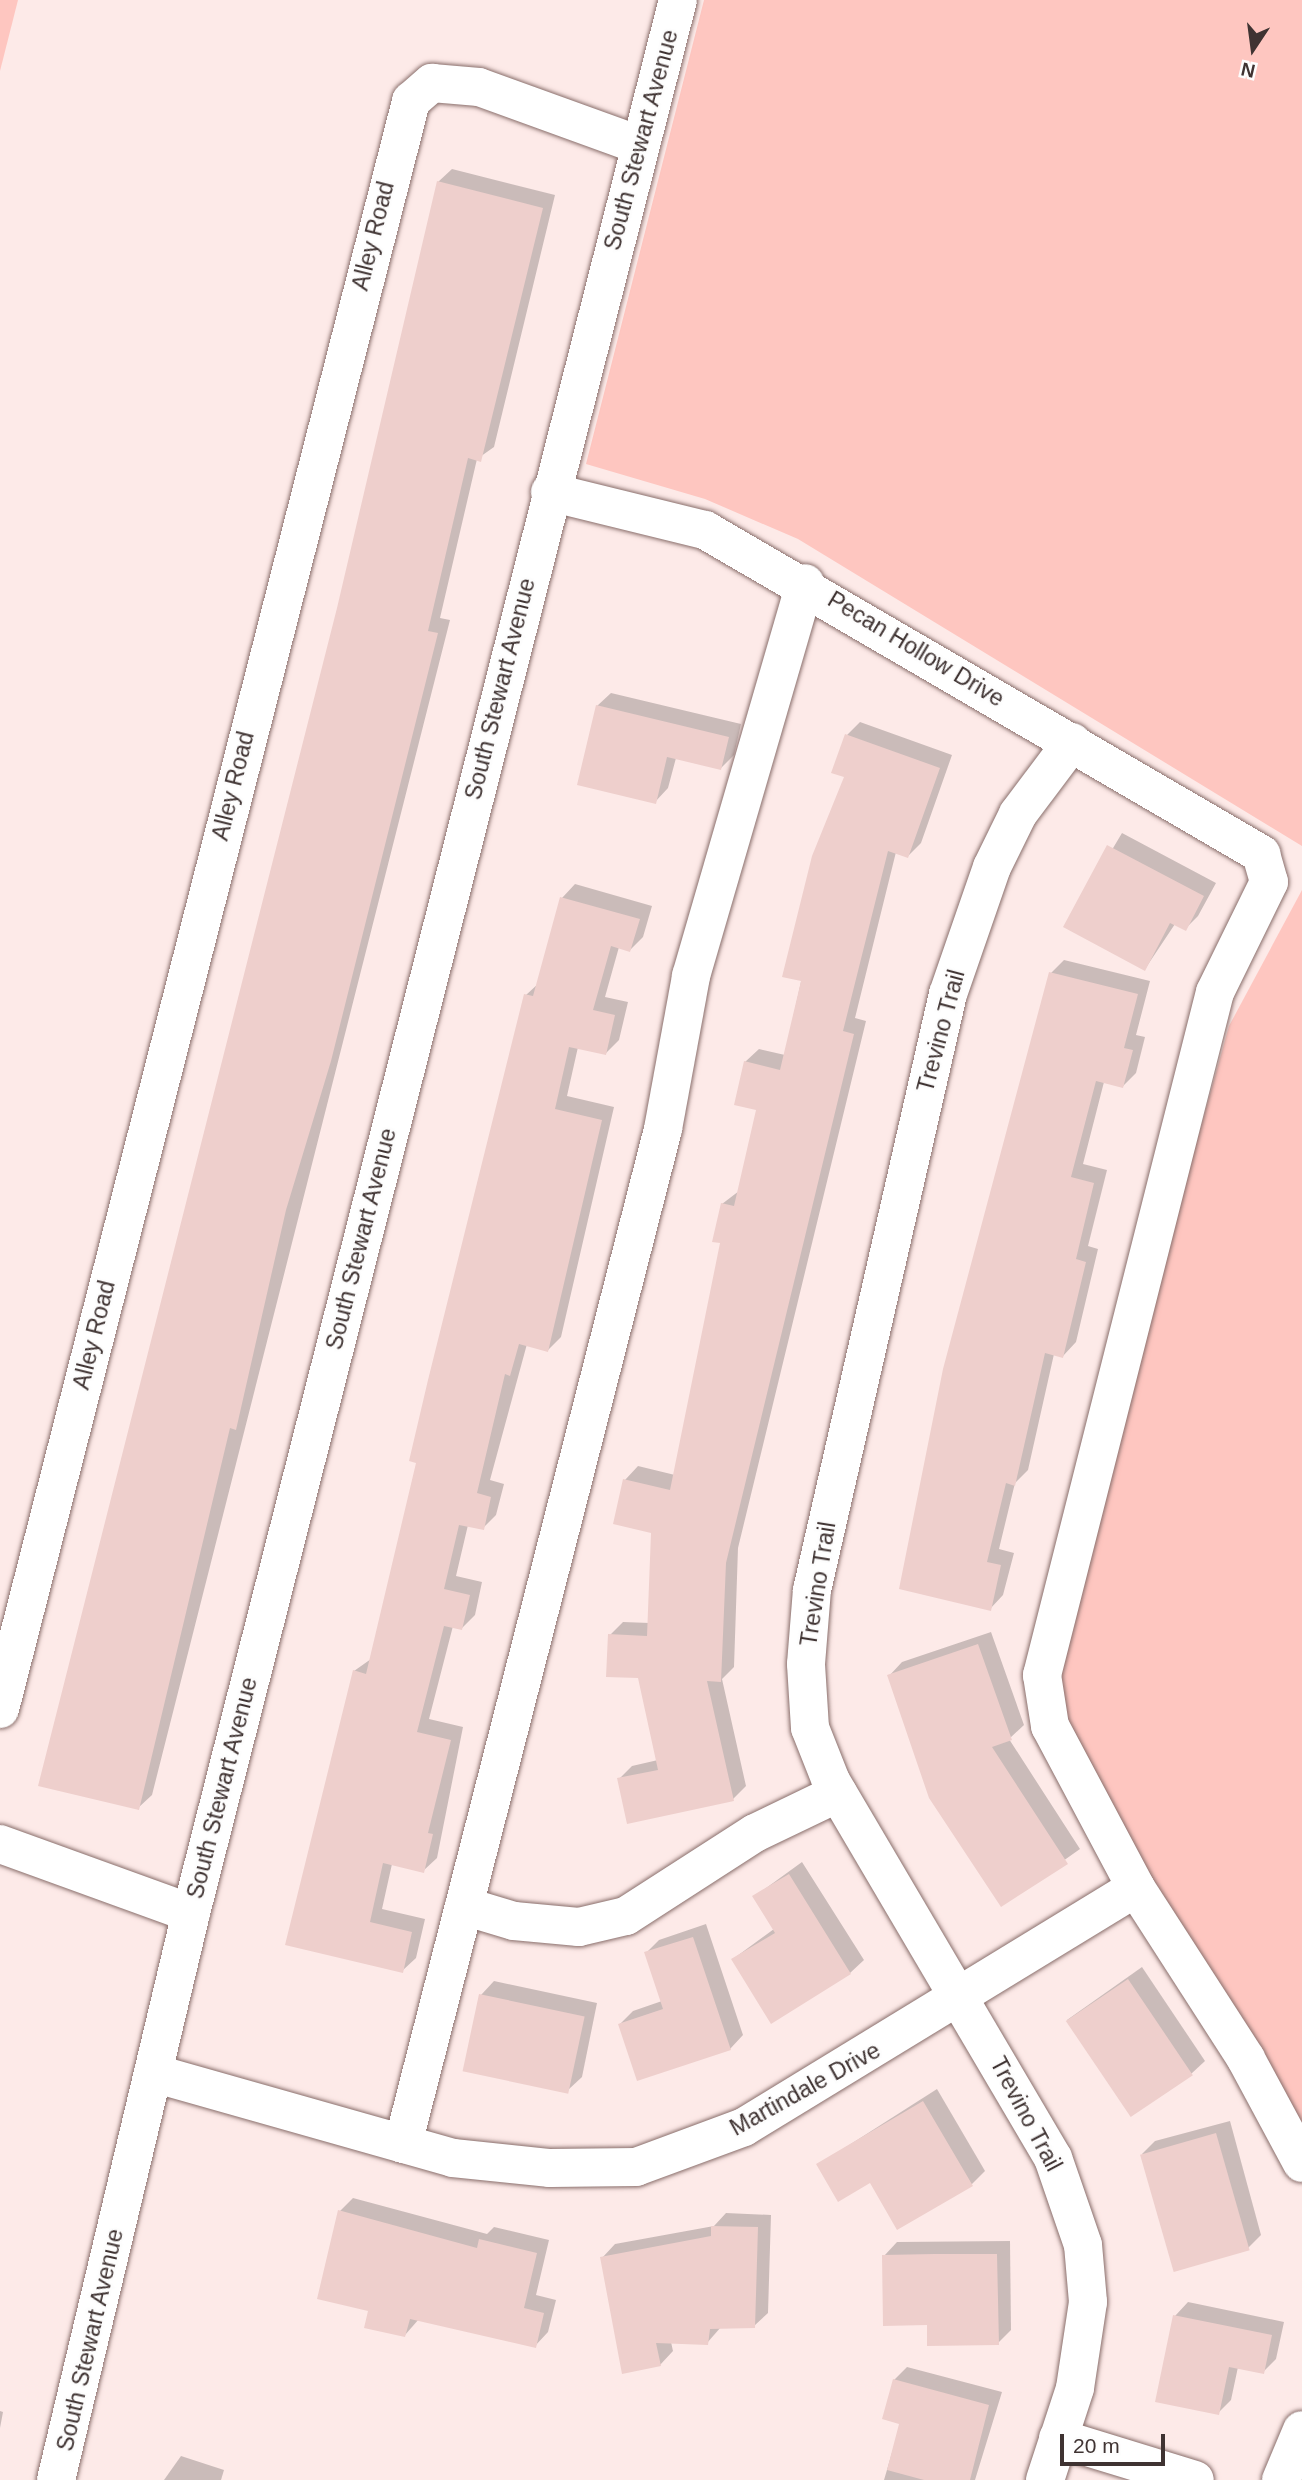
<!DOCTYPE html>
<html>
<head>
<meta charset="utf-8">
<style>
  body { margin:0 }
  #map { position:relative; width:1302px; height:2480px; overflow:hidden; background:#fdeae8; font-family:Helvetica,sans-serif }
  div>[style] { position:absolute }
  .green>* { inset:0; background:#fec6c0 }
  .shadow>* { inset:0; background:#0003 }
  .building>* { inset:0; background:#eecfcc; transform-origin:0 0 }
  .roads { filter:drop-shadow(0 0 2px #896e6b) drop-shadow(0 0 2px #896e6b) }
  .minor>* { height:38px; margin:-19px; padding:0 19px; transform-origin:19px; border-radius:19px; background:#fff }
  span { translate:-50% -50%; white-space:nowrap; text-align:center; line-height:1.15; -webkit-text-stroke:5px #fdfdfd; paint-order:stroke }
  .street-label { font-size:23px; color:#3f3332 }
  .north { position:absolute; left:1218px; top:14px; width:70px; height:70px; -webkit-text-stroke:5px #fdfdfd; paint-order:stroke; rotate:193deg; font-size:19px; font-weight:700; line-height:28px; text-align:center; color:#3f3332 }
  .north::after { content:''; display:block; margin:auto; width:24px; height:32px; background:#3f3332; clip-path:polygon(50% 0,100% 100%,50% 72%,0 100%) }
  .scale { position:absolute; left:1060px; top:2434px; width:105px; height:32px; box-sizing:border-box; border:4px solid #3f3332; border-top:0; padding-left:9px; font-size:21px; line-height:24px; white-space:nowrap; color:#3f3332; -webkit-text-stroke:5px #fdfdfd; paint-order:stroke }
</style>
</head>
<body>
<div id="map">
  <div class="green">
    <i style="clip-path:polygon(0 0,18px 0,0 71px)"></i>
    <i style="clip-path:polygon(704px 0,1302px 0,1302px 846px,798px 539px,705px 499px,586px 464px)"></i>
    <i style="clip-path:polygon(1302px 890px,1302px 2134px,1058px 1728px,1050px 1669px,1229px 1026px)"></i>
  </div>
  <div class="shadow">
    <i style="clip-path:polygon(452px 169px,555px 195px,494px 447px,477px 459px,440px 618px,450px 620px,152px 1795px,138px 1808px,339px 608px,438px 182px)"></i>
    <i style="clip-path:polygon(611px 693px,741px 724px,734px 755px,721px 768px,676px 758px,668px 788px,655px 802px,597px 706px)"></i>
    <i style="clip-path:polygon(860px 722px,952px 755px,921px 843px,908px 856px,896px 852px,855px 1018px,866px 1021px,738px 1548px,734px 1667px,722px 1679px,746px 1786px,733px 1799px,619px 1779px,632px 1766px,658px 1760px,640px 1677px,610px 1635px,623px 1622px,650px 1623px,653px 1532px,625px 1480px,638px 1466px,675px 1475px,722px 1242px,722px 1204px,739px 1191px,758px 1109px,745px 1062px,759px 1049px,785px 1055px,846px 776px,847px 735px)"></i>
    <i style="clip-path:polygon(1122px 833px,1216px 883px,1198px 916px,1185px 929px,1175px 924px,1145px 969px,1066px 927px)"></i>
    <i style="clip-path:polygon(575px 884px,652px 906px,643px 937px,630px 950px,619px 947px,605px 997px,628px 1002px,619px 1040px,606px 1053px,578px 1047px,567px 1096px,614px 1107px,561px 1337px,548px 1350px,527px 1344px,490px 1480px,504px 1484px,496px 1515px,483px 1528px,468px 1525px,456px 1576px,482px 1582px,475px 1615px,462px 1628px,453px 1626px,429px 1719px,463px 1727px,437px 1858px,423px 1871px,392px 1864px,382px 1909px,425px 1919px,416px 1958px,402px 1971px,287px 1944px,354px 1671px,371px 1659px,526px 995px,539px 983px,562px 898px)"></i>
    <i style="clip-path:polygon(1064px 960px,1150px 981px,1136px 1035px,1145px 1037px,1136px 1073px,1123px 1086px,1104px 1082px,1083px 1164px,1107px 1170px,1088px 1246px,1098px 1249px,1076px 1342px,1063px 1356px,1054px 1354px,1028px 1470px,1015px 1483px,999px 1549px,1014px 1553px,1003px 1595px,990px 1609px,901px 1588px,1051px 973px)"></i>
    <i style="clip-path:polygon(991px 1632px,1024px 1725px,1009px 1739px,1080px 1849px,1001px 1905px,889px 1676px,902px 1662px)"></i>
    <i style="clip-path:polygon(802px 1862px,864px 1960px,850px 1973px,733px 1959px,774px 1929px,755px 1896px)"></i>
    <i style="clip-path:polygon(706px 1924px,743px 2035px,730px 2049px,620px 2024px,633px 2011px,662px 2001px,646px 1953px,659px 1940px)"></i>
    <i style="clip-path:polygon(1142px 1967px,1205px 2061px,1191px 2074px,1067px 2020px)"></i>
    <i style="clip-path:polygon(494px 1981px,597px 2003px,582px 2077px,568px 2090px,481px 1995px)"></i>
    <i style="clip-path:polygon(937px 2089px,985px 2171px,972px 2184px,871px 2181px,818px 2165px)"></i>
    <i style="clip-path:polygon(1230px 2121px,1261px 2235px,1248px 2248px,1142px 2154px,1155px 2141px)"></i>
    <i style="clip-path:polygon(353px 2198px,487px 2234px,494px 2227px,549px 2240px,536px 2295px,556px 2300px,548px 2332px,535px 2346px,419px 2319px,405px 2335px,370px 2310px,340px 2211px)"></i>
    <i style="clip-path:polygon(726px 2213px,771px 2215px,768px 2313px,754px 2326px,721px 2327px,707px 2343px,671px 2342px,673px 2351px,660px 2365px,602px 2258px,615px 2244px,714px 2226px)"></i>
    <i style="clip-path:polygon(1010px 2241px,1011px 2330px,998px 2343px,929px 2324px,884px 2256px,897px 2242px)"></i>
    <i style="clip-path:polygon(1188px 2302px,1284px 2322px,1276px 2359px,1263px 2372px,1238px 2367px,1231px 2400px,1218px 2413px,1175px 2316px)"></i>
    <i style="clip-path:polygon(907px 2367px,1002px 2392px,975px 2480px,884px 2480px,901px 2422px,894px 2380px)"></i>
    <i style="clip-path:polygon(0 2411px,3px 2412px,0 2428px)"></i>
    <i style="clip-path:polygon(181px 2456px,224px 2470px,221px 2480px,164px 2480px)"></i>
  </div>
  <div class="building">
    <i style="clip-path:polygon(437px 181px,543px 208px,481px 462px,468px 458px,428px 631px,438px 633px,331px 1061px,286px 1210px,236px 1430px,230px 1428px,139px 1810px,38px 1786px,337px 608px)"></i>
    <i style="clip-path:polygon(596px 705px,729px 737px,721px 770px,667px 757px,656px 804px,577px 785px)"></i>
    <i style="clip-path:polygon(845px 734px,940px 768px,908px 858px,888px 851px,843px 1031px,854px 1034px,726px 1563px,721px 1682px,707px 1681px,734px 1801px,627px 1824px,617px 1778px,658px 1770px,638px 1678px,606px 1677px,608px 1634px,647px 1636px,651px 1533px,613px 1524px,623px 1479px,670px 1490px,720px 1243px,712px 1242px,721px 1203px,734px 1206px,756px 1110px,734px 1105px,744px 1061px,780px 1070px,801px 981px,782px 977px,812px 856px,844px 777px,831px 773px)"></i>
    <i style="clip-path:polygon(1107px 845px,1204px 896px,1186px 931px,1170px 923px,1145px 971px,1063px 927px)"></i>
    <i style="clip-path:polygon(560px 897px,640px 919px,630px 952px,611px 946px,593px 1010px,615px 1015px,606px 1055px,569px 1047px,555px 1109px,602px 1120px,548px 1352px,519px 1344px,510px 1376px,505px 1374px,477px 1493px,491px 1497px,484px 1530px,459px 1525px,444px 1589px,470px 1595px,462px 1630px,444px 1626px,417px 1732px,451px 1740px,428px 1833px,433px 1834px,424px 1873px,383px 1863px,370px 1922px,412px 1932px,403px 1973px,285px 1945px,353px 1670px,366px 1674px,416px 1463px,409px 1461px,428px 1380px,524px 994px,533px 996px)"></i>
    <i style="clip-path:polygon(1049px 972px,1138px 994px,1124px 1048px,1133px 1050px,1123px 1088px,1096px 1081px,1071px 1177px,1094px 1183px,1076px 1259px,1086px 1262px,1063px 1358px,1045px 1353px,1015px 1486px,1006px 1483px,987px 1562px,1001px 1565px,991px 1611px,899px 1589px,943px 1369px)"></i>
    <i style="clip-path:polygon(978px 1644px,1012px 1740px,992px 1747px,1068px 1864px,1001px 1907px,929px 1798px,887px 1675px)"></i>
    <i style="clip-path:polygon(789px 1874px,851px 1974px,771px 2024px,731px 1959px,775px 1933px,752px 1896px)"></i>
    <i style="clip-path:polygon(693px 1937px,731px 2050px,637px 2081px,618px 2024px,663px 2009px,644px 1952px)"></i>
    <i style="left:1128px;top:1979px;width:116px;height:75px;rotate:56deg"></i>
    <i style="left:479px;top:1994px;width:108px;height:79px;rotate:12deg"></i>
    <i style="clip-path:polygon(923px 2101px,973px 2186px,897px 2230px,870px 2183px,838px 2202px,816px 2164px)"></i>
    <i style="left:1216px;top:2133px;width:122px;height:79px;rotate:74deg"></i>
    <i style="clip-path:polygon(338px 2210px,477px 2248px,479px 2239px,537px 2253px,524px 2308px,544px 2313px,536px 2348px,410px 2319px,405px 2337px,364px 2328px,368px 2311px,317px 2299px)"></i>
    <i style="clip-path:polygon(711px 2226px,758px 2227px,755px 2328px,710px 2329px,708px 2345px,656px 2343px,661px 2366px,622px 2374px,600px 2257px,711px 2236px)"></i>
    <i style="clip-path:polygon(935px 2254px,997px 2254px,999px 2345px,927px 2346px,927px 2325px,883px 2326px,882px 2255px)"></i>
    <i style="clip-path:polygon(1173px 2315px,1272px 2335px,1264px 2374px,1229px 2367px,1219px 2415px,1155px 2402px)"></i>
    <i style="clip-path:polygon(893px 2379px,989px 2405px,970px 2480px,924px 2480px,887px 2470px,899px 2424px,882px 2419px)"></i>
  </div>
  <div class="roads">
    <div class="minor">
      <i style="left:550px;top:492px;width:160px;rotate:13.8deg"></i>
      <i style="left:705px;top:530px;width:644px;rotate:30.23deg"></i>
      <i style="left:1261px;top:854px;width:29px;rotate:74deg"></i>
      <i style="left:1269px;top:882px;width:123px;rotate:116.1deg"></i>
      <i style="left:1215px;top:992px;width:705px;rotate:104.21deg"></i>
      <i style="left:1042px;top:1675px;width:52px;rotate:81.1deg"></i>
      <i style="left:1050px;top:1726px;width:183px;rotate:62deg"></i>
      <i style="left:1136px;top:1888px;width:203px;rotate:57.2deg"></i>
      <i style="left:1246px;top:2059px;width:118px;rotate:61.7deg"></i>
      <i style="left:0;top:1709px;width:1660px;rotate:-75.66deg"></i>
      <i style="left:411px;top:101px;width:28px;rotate:-41deg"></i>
      <i style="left:432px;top:83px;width:47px;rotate:4.9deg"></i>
      <i style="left:479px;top:87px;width:170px;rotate:19.9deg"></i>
      <i style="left:0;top:1844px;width:203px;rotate:19.9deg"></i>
      <i style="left:464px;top:1906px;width:52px;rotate:16.7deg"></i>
      <i style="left:514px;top:1921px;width:65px;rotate:5.3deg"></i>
      <i style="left:579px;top:1927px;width:48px;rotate:-13.2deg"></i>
      <i style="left:626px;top:1916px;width:153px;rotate:-32.8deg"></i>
      <i style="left:755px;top:1833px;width:92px;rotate:-25.7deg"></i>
      <i style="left:153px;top:2073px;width:312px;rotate:15.8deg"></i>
      <i style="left:453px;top:2158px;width:98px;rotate:5.9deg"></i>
      <i style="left:550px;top:2168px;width:86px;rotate:-0.7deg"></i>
      <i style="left:636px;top:2167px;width:115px;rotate:-20.3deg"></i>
      <i style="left:744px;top:2127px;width:459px;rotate:-31.4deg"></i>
      <i style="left:403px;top:2144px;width:1048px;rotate:-75.63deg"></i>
      <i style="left:663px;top:1129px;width:156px;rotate:-79.6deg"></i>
      <i style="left:691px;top:976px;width:409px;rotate:-73.8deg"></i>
      <i style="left:1058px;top:2438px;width:143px;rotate:17deg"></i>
      <i style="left:56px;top:2480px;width:583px;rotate:-76.61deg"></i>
      <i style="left:191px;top:1913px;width:1974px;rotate:-75.72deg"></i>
      <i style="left:1045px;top:2480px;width:97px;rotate:-71.9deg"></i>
      <i style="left:1075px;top:2388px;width:87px;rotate:-81.4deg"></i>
      <i style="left:1088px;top:2302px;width:57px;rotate:-95deg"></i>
      <i style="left:1083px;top:2245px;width:92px;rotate:-109deg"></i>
      <i style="left:1053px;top:2158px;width:438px;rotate:-120.5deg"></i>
      <i style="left:831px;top:1781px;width:57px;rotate:-111.6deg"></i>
      <i style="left:810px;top:1728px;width:64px;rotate:-93.6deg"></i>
      <i style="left:806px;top:1664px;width:74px;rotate:-85.4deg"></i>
      <i style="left:812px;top:1590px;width:611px;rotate:-77.15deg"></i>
      <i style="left:948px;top:994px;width:134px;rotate:-70.9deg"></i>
      <i style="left:992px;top:867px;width:59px;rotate:-63.9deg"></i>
      <i style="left:1018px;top:814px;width:90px;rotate:-53.1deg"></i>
      <i style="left:1281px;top:2480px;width:54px;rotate:-67.2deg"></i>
    </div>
  </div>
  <div class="street-label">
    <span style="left:641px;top:140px;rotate:-75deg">South Stewart Avenue</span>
    <span style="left:373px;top:236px;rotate:-76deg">Alley Road</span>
    <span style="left:916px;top:649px;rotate:31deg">Pecan Hollow Drive</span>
    <span style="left:500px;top:689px;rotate:-76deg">South Stewart Avenue</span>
    <span style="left:233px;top:786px;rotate:-76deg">Alley Road</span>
    <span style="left:941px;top:1031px;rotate:-75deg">Trevino Trail</span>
    <span style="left:361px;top:1239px;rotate:-76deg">South Stewart Avenue</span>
    <span style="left:94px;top:1335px;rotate:-76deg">Alley Road</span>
    <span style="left:818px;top:1584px;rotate:-81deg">Trevino Trail</span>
    <span style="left:222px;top:1788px;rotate:-76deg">South Stewart Avenue</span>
    <span style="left:805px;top:2089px;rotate:-29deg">Martindale Drive</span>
    <span style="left:1026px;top:2114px;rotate:62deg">Trevino Trail</span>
    <span style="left:90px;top:2340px;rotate:-77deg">South Stewart Avenue</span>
  </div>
  <div class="north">N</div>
  <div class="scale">20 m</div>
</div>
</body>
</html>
